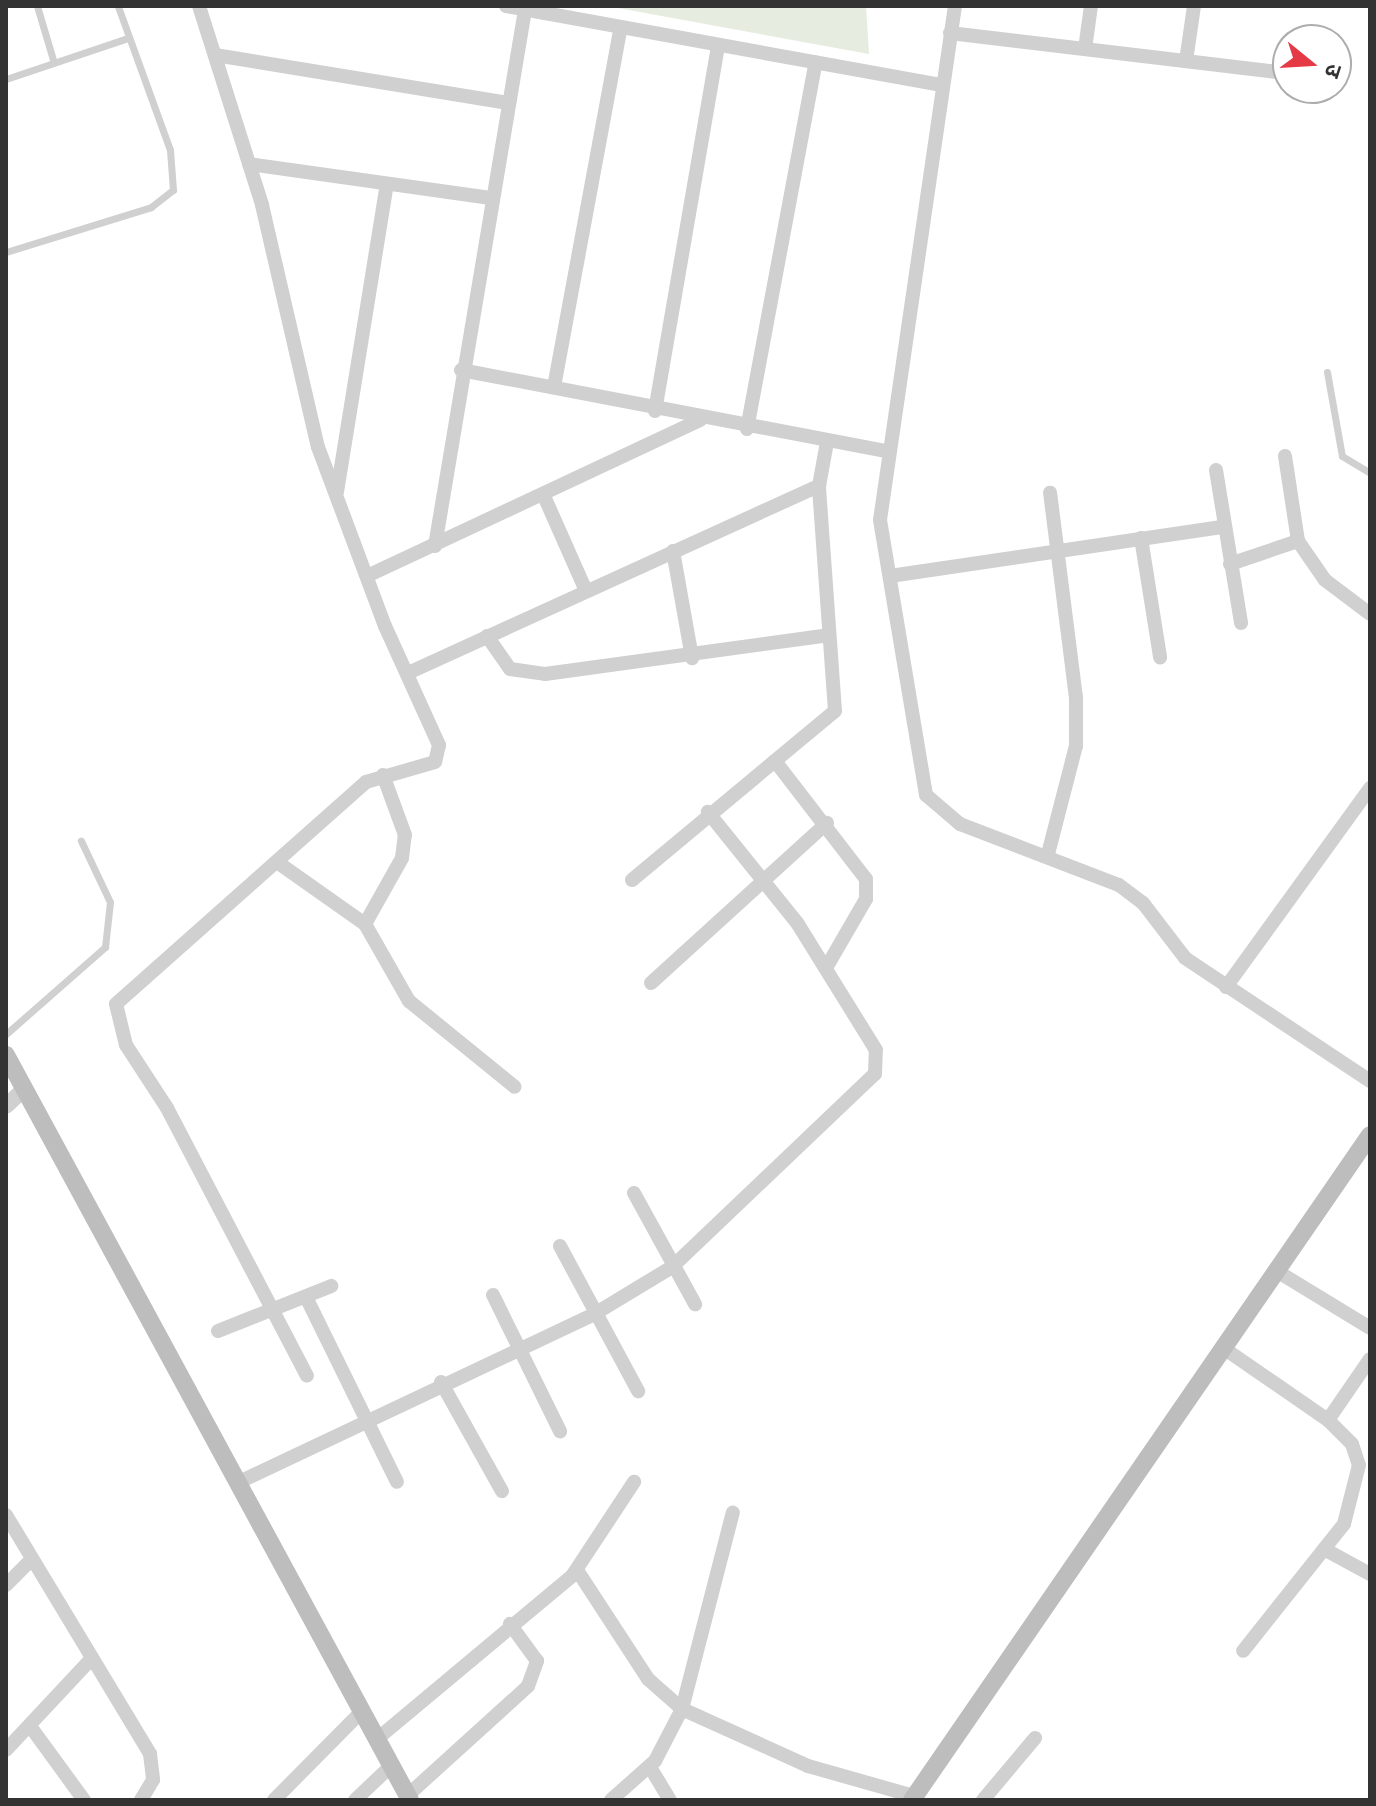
<!DOCTYPE html>
<html>
<head>
<meta charset="utf-8">
<style>
  body { margin:0 }
  #map { position:relative; width:1376px; height:1806px; overflow:hidden; background:#fff; font-family:"DejaVu Sans","Noto Sans Devanagari",sans-serif }
  div>[style] { position:absolute }
  .green>* { inset:0; background:#e6ecdf }
  .service>* { height:7px; margin:-3.5px; padding:0 3.5px; transform-origin:3.5px; border-radius:3.5px; background:#d0d0d0 }
  .minor>* { height:14px; margin:-7px; padding:0 7px; transform-origin:7px; border-radius:7px; background:#d0d0d0 }
  .tertiary>* { height:16px; margin:-8px; padding:0 8px; transform-origin:8px; border-radius:8px; background:#d0d0d0 }
  .secondary>* { height:18px; margin:-9px; padding:0 9px; transform-origin:9px; border-radius:9px; background:#bdbdbd }
  span { translate:-50% -50%; white-space:nowrap; text-align:center; line-height:1.15; -webkit-text-stroke:8px #fff; paint-order:stroke }
  .frame { position:absolute; inset:0; border:8px solid #333; pointer-events:none }
  .north { position:absolute; left:1272px; top:24px; width:80px; height:80px; box-sizing:border-box; background:#fff; border:2px solid #adadad; border-radius:50%; rotate:108deg; font-size:22px; font-weight:700; line-height:32px; text-align:center; color:#333 }
  .north::after { content:''; display:block; margin:auto; width:28px; height:36px; background:#e63946; clip-path:polygon(50% 0,100% 100%,50% 72%,0 100%) }
</style>
</head>
<body>
<div id="map">
  <div class="green">
    <i style="clip-path:polygon(607px 6px,866px 6px,869px 54px)"></i>
  </div>
  <div class="service">
    <i style="left:37px;top:6px;width:59px;rotate:73.4deg"></i>
    <i style="left:6px;top:79px;width:129px;rotate:-18.6deg"></i>
    <i style="left:6px;top:252px;width:152px;rotate:-17.2deg"></i>
    <i style="left:151px;top:207px;width:28px;rotate:-38deg"></i>
    <i style="left:173px;top:190px;width:40px;rotate:-94.3deg"></i>
    <i style="left:170px;top:150px;width:153px;rotate:-109.9deg"></i>
    <i style="left:1327px;top:372px;width:85px;rotate:79.9deg"></i>
    <i style="left:1342px;top:456px;width:33px;rotate:31deg"></i>
    <i style="left:6px;top:1034px;width:132px;rotate:-41.3deg"></i>
    <i style="left:105px;top:947px;width:45px;rotate:-83.7deg"></i>
    <i style="left:110px;top:902px;width:68px;rotate:-115.4deg"></i>
  </div>
  <div class="minor">
    <i style="left:199px;top:6px;width:209px;rotate:72.4deg"></i>
    <i style="left:262px;top:205px;width:248px;rotate:77deg"></i>
    <i style="left:318px;top:447px;width:191px;rotate:69.5deg"></i>
    <i style="left:385px;top:626px;width:131px;rotate:65.6deg"></i>
    <i style="left:439px;top:745px;width:17px;rotate:103deg"></i>
    <i style="left:435px;top:762px;width:72px;rotate:163.8deg"></i>
    <i style="left:366px;top:782px;width:334px;rotate:138.4deg"></i>
    <i style="left:116px;top:1004px;width:42px;rotate:76.3deg"></i>
    <i style="left:126px;top:1045px;width:75px;rotate:56.9deg"></i>
    <i style="left:167px;top:1108px;width:302px;rotate:62.4deg"></i>
    <i style="left:506px;top:6px;width:443px;rotate:10.3deg"></i>
    <i style="left:955px;top:6px;width:519px;rotate:98.3deg"></i>
    <i style="left:880px;top:520px;width:279px;rotate:80.5deg"></i>
    <i style="left:926px;top:795px;width:45px;rotate:40.5deg"></i>
    <i style="left:960px;top:824px;width:170px;rotate:21deg"></i>
    <i style="left:1119px;top:885px;width:30px;rotate:37deg"></i>
    <i style="left:1143px;top:903px;width:69px;rotate:52.6deg"></i>
    <i style="left:1185px;top:958px;width:222px;rotate:33.6deg"></i>
    <i style="left:950px;top:33px;width:331px;rotate:6.8deg"></i>
    <i style="left:1085px;top:49px;width:43px;rotate:-82.1deg"></i>
    <i style="left:215px;top:55px;width:297px;rotate:9.3deg"></i>
    <i style="left:1186px;top:61px;width:56px;rotate:-81.7deg"></i>
    <i style="left:249px;top:164px;width:244px;rotate:8deg"></i>
    <i style="left:461px;top:370px;width:433px;rotate:10.8deg"></i>
    <i style="left:554px;top:387px;width:366px;rotate:-79.5deg"></i>
    <i style="left:655px;top:411px;width:371px;rotate:-80.2deg"></i>
    <i style="left:747px;top:429px;width:373px;rotate:-79.4deg"></i>
    <i style="left:1285px;top:456px;width:86px;rotate:81.3deg"></i>
    <i style="left:1298px;top:541px;width:47px;rotate:55.3deg"></i>
    <i style="left:1325px;top:580px;width:56px;rotate:37.1deg"></i>
    <i style="left:1216px;top:470px;width:155px;rotate:80.7deg"></i>
    <i style="left:337px;top:492px;width:312px;rotate:-80.8deg"></i>
    <i style="left:544px;top:496px;width:104px;rotate:66.1deg"></i>
    <i style="left:1141px;top:538px;width:121px;rotate:80.9deg"></i>
    <i style="left:435px;top:546px;width:544px;rotate:-80.47deg"></i>
    <i style="left:673px;top:551px;width:109px;rotate:79.9deg"></i>
    <i style="left:1230px;top:564px;width:72px;rotate:-18.7deg"></i>
    <i style="left:367px;top:576px;width:368px;rotate:-25.1deg"></i>
    <i style="left:890px;top:576px;width:337px;rotate:-8.4deg"></i>
    <i style="left:487px;top:636px;width:40px;rotate:55.1deg"></i>
    <i style="left:510px;top:669px;width:35px;rotate:8deg"></i>
    <i style="left:545px;top:674px;width:282px;rotate:-7.8deg"></i>
    <i style="left:408px;top:673px;width:452px;rotate:-24.5deg"></i>
    <i style="left:775px;top:761px;width:149px;rotate:52.4deg"></i>
    <i style="left:866px;top:879px;width:20px;rotate:90deg"></i>
    <i style="left:866px;top:899px;width:80px;rotate:120.1deg"></i>
    <i style="left:1048px;top:854px;width:112px;rotate:-75.5deg"></i>
    <i style="left:1076px;top:746px;width:48px;rotate:-90deg"></i>
    <i style="left:1076px;top:698px;width:207px;rotate:-97.2deg"></i>
    <i style="left:277px;top:862px;width:108px;rotate:35.2deg"></i>
    <i style="left:365px;top:924px;width:89px;rotate:60.3deg"></i>
    <i style="left:409px;top:1001px;width:136px;rotate:39.1deg"></i>
    <i style="left:632px;top:880px;width:264px;rotate:-39.8deg"></i>
    <i style="left:835px;top:711px;width:226px;rotate:-94.1deg"></i>
    <i style="left:819px;top:486px;width:45px;rotate:-79.7deg"></i>
    <i style="left:365px;top:924px;width:76px;rotate:-60.7deg"></i>
    <i style="left:402px;top:858px;width:23px;rotate:-83deg"></i>
    <i style="left:405px;top:835px;width:64px;rotate:-110.1deg"></i>
    <i style="left:651px;top:983px;width:238px;rotate:-42.3deg"></i>
    <i style="left:1226px;top:987px;width:246px;rotate:-54.1deg"></i>
    <i style="left:634px;top:1193px;width:127px;rotate:61.2deg"></i>
    <i style="left:560px;top:1246px;width:165px;rotate:61.7deg"></i>
    <i style="left:1275px;top:1270px;width:111px;rotate:31.4deg"></i>
    <i style="left:493px;top:1295px;width:152px;rotate:63.8deg"></i>
    <i style="left:306px;top:1297px;width:206px;rotate:63.8deg"></i>
    <i style="left:218px;top:1331px;width:122px;rotate:-21.7deg"></i>
    <i style="left:1222px;top:1347px;width:129px;rotate:34.6deg"></i>
    <i style="left:1328px;top:1420px;width:34px;rotate:45deg"></i>
    <i style="left:1352px;top:1444px;width:22px;rotate:72deg"></i>
    <i style="left:1359px;top:1465px;width:61px;rotate:104.3deg"></i>
    <i style="left:1344px;top:1524px;width:162px;rotate:128.5deg"></i>
    <i style="left:441px;top:1382px;width:125px;rotate:60.8deg"></i>
    <i style="left:1328px;top:1420px;width:74px;rotate:-55.5deg"></i>
    <i style="left:237px;top:1483px;width:397px;rotate:-25.3deg"></i>
    <i style="left:596px;top:1313px;width:89px;rotate:-31.2deg"></i>
    <i style="left:672px;top:1267px;width:280px;rotate:-43.6deg"></i>
    <i style="left:875px;top:1074px;width:24px;rotate:-88deg"></i>
    <i style="left:876px;top:1050px;width:148px;rotate:-121.8deg"></i>
    <i style="left:798px;top:924px;width:144px;rotate:-128.8deg"></i>
    <i style="left:6px;top:1515px;width:279px;rotate:58.9deg"></i>
    <i style="left:150px;top:1754px;width:26px;rotate:83deg"></i>
    <i style="left:153px;top:1780px;width:23px;rotate:121deg"></i>
    <i style="left:1324px;top:1549px;width:52px;rotate:28.5deg"></i>
    <i style="left:577px;top:1570px;width:130px;rotate:56.9deg"></i>
    <i style="left:648px;top:1679px;width:45px;rotate:41.4deg"></i>
    <i style="left:682px;top:1709px;width:138px;rotate:24.3deg"></i>
    <i style="left:808px;top:1766px;width:110px;rotate:15.8deg"></i>
    <i style="left:6px;top:1585px;width:35px;rotate:-45deg"></i>
    <i style="left:30px;top:1726px;width:92px;rotate:53.9deg"></i>
    <i style="left:377px;top:1739px;width:254px;rotate:-39.9deg"></i>
    <i style="left:572px;top:1576px;width:113px;rotate:-56.6deg"></i>
    <i style="left:6px;top:1750px;width:126px;rotate:-46.9deg"></i>
    <i style="left:650px;top:1767px;width:39px;rotate:59deg"></i>
    <i style="left:408px;top:1795px;width:162px;rotate:-42.2deg"></i>
    <i style="left:528px;top:1686px;width:27px;rotate:-70deg"></i>
    <i style="left:537px;top:1661px;width:46px;rotate:-126.1deg"></i>
    <i style="left:274px;top:1800px;width:125px;rotate:-45.3deg"></i>
    <i style="left:355px;top:1800px;width:50px;rotate:-43.4deg"></i>
    <i style="left:611px;top:1800px;width:59px;rotate:-41.6deg"></i>
    <i style="left:655px;top:1761px;width:59px;rotate:-62.6deg"></i>
    <i style="left:682px;top:1709px;width:203px;rotate:-75.5deg"></i>
    <i style="left:983px;top:1800px;width:81px;rotate:-50deg"></i>
  </div>
  <div class="tertiary">
    <i style="left:6px;top:1106px;width:22px;rotate:-43deg"></i>
  </div>
  <div class="secondary">
    <i style="left:6px;top:1055px;width:847px;rotate:61.53deg"></i>
    <i style="left:912px;top:1800px;width:807px;rotate:-55.44deg"></i>
  </div>
  <div class="frame"></div>
  <div class="north">उ</div>
</div>
</body>
</html>
